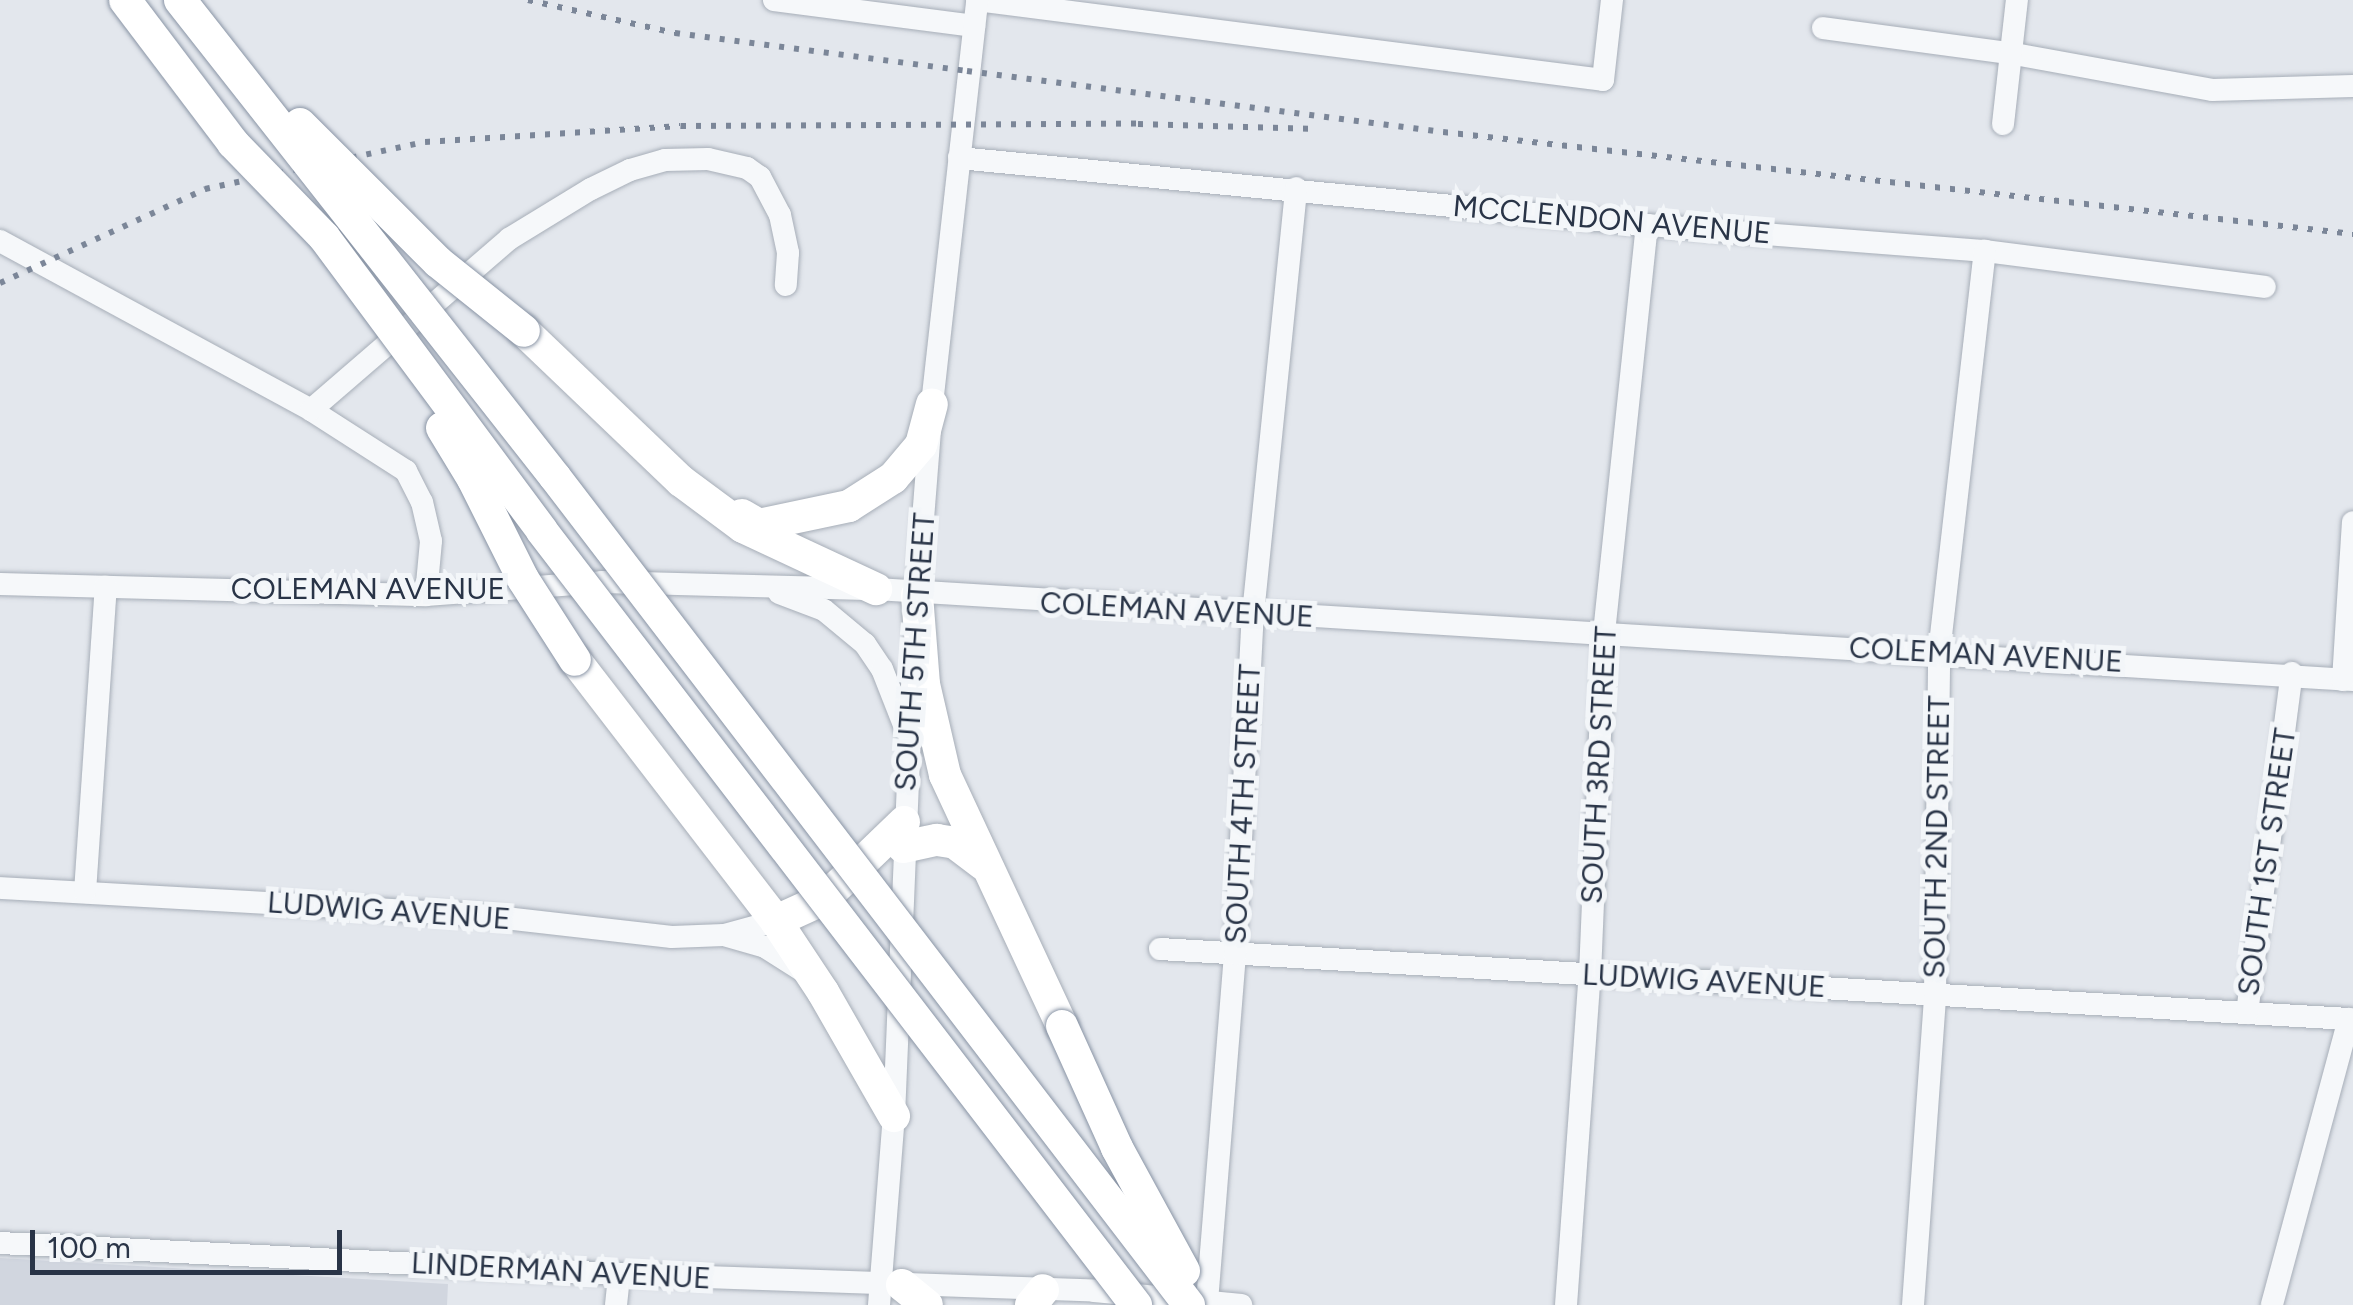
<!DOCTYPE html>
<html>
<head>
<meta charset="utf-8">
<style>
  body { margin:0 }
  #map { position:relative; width:2353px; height:1305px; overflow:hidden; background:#e3e7ed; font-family:Figtree,sans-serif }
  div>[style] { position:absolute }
  .built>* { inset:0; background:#d1d6df }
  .roads { filter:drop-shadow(0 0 2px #a7aeb8) drop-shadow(0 0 2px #a7aeb8) }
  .minor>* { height:22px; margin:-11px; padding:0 11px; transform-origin:11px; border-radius:11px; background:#f6f8fa }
  .highway>* { height:32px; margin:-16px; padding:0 16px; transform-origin:16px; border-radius:16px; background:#fff }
  .rail>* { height:6px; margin-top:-3px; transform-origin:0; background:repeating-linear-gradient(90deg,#7b8698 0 5px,transparent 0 15px) }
  .bridges { filter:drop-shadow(0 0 2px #8994a5) drop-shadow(0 0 2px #8994a5) }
  .highway-bridge>* { height:32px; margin:-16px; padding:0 16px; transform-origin:16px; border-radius:16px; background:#fff }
  span { translate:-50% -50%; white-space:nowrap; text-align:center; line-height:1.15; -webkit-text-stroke:10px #f3f6f9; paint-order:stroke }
  .street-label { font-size:30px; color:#293447 }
  .scale { position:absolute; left:30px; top:1230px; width:312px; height:45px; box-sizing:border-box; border:5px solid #293447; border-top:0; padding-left:12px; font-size:30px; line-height:35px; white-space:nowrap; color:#293447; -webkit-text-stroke:8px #f3f6f9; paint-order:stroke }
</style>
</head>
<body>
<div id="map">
  <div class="built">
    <i style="clip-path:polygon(0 1258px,448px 1284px,447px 1305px,0 1305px)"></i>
  </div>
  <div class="roads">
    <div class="minor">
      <i style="left:774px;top:0;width:202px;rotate:7.4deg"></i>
      <i style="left:977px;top:0;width:631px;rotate:7.28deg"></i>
      <i style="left:1603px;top:80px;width:81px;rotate:-83.6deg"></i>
      <i style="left:1823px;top:28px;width:188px;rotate:7.7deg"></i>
      <i style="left:2009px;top:53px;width:206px;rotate:10.3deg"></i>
      <i style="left:2212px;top:90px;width:141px;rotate:-1.6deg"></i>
      <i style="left:2003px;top:124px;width:125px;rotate:-83.6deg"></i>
      <i style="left:959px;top:158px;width:691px;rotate:5.56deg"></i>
      <i style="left:1647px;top:225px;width:339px;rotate:4.4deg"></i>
      <i style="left:1985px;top:251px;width:282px;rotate:7.3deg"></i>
      <i style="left:0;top:241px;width:354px;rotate:28.5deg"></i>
      <i style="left:311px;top:410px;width:113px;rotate:32.7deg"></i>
      <i style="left:406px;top:471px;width:35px;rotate:63deg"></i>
      <i style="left:422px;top:502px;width:40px;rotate:77deg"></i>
      <i style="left:431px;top:541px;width:54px;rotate:95.3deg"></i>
      <i style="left:311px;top:410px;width:262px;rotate:-40.8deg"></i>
      <i style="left:509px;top:239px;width:96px;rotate:-31.4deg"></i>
      <i style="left:591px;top:189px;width:43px;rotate:-26deg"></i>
      <i style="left:630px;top:170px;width:36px;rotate:-16deg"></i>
      <i style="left:665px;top:160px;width:43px;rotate:-1.3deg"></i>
      <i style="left:708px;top:159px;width:40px;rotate:13deg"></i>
      <i style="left:747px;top:168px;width:16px;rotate:35deg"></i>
      <i style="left:760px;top:177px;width:43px;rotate:62.2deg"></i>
      <i style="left:780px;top:215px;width:39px;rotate:78deg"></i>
      <i style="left:788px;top:253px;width:32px;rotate:94deg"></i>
      <i style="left:0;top:584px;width:426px;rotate:1.5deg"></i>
      <i style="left:426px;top:595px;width:176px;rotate:-4.2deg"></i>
      <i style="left:602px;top:582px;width:274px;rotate:1.5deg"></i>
      <i style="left:876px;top:589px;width:1480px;rotate:3.53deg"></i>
      <i style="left:779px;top:593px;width:48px;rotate:20.7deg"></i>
      <i style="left:824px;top:610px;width:53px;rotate:39.7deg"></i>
      <i style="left:865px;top:644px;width:30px;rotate:56deg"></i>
      <i style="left:882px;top:669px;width:66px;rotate:68.5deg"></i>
      <i style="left:916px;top:608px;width:205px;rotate:-85.5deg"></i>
      <i style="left:932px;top:404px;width:406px;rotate:-83.6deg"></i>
      <i style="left:2343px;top:680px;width:158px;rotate:-86.4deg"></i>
      <i style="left:0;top:888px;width:471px;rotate:3.2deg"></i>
      <i style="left:470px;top:914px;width:203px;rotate:6.5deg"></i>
      <i style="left:672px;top:937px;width:52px;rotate:-2.2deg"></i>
      <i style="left:724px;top:935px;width:54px;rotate:-15.1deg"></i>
      <i style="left:85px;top:892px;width:306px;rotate:-86.1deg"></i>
      <i style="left:727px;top:936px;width:40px;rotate:16deg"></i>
      <i style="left:765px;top:947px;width:49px;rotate:32.4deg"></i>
      <i style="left:1160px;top:949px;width:1191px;rotate:3.37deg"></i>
      <i style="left:2349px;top:1019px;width:296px;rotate:105.1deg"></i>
      <i style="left:2247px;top:1013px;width:343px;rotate:-82.5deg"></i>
      <i style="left:0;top:1243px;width:620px;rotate:2.87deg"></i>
      <i style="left:619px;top:1274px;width:475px;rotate:2deg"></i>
      <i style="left:1094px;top:1291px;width:148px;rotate:5.4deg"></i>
      <i style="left:1207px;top:1302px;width:349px;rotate:-85.4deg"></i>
      <i style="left:1235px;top:954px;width:340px;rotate:-87deg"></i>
      <i style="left:1253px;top:614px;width:428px;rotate:-84.2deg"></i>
      <i style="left:616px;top:1305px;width:31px;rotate:-84deg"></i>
      <i style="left:879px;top:1305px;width:190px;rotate:-85.5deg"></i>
      <i style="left:894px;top:1116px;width:446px;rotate:-87.6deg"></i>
      <i style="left:1566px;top:1305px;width:332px;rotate:-85.9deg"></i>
      <i style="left:1590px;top:974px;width:341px;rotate:-87.6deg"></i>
      <i style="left:1604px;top:633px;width:410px;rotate:-84deg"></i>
      <i style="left:1913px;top:1305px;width:311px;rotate:-85.9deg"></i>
      <i style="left:1935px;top:995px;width:342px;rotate:-89.3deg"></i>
      <i style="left:1939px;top:653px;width:405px;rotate:-83.5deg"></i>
    </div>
    <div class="highway">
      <i style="left:524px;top:331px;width:217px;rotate:43.7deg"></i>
      <i style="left:681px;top:481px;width:77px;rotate:36.6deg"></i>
      <i style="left:743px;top:527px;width:147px;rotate:25deg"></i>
      <i style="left:742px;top:515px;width:20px;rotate:30deg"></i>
      <i style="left:759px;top:525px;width:92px;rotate:-11.9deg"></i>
      <i style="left:849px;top:506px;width:52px;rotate:-32.5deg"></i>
      <i style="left:893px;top:478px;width:43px;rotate:-49.7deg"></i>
      <i style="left:921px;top:445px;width:42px;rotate:-75deg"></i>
      <i style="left:917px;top:595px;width:89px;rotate:85.5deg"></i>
      <i style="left:924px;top:684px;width:93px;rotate:77deg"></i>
      <i style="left:945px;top:775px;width:277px;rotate:65deg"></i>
      <i style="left:575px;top:660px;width:329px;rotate:52.4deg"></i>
      <i style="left:776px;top:921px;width:85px;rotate:56.5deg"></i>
      <i style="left:823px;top:992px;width:143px;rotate:60.2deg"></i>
      <i style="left:903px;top:847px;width:35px;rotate:-12deg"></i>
      <i style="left:937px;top:840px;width:18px;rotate:9deg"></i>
      <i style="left:955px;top:843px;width:36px;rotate:37deg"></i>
      <i style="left:776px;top:921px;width:53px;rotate:-24.6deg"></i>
      <i style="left:824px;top:899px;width:111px;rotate:-43.9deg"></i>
      <i style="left:902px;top:1285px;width:32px;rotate:39deg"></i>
      <i style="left:1031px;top:1305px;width:19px;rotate:-51deg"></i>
    </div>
  </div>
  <div class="rail">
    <i style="left:528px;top:0;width:151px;rotate:12.7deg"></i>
    <i style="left:675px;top:33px;width:294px;rotate:7.4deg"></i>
    <i style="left:967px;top:71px;width:480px;rotate:7.3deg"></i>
    <i style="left:1443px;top:132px;width:916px;rotate:6.4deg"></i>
    <i style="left:0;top:283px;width:226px;rotate:-24.6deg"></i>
    <i style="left:205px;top:189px;width:225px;rotate:-12.1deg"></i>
    <i style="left:425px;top:142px;width:256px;rotate:-3.6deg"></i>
    <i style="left:681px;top:126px;width:457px;rotate:-0.3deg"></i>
    <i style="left:1138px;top:124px;width:180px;rotate:1.6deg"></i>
  </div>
  <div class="bridges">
    <div class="highway-bridge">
      <i style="left:125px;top:0;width:179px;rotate:52.9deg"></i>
      <i style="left:233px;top:143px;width:131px;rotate:45.9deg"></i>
      <i style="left:324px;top:237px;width:366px;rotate:53.4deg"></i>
      <i style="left:542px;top:531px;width:976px;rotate:52.5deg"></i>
      <i style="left:180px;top:0;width:607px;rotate:51.83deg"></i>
      <i style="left:555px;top:477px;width:1043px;rotate:52.56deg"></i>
      <i style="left:300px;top:124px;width:195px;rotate:45deg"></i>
      <i style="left:438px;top:262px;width:110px;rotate:38.7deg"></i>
      <i style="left:442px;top:428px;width:60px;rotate:58.7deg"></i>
      <i style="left:473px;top:479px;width:112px;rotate:63.4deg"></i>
      <i style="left:523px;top:579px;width:96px;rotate:57.3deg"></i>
      <i style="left:1062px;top:1026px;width:134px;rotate:65.7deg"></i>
      <i style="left:1117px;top:1148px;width:140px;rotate:61.4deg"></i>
    </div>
  </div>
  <div class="street-label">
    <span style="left:1612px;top:220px;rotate:5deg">MCCLENDON AVENUE</span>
    <span style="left:368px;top:589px">COLEMAN AVENUE</span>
    <span style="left:1177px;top:610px;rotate:3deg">COLEMAN AVENUE</span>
    <span style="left:915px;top:652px;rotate:-86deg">SOUTH 5TH STREET</span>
    <span style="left:1986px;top:655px;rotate:3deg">COLEMAN AVENUE</span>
    <span style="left:1599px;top:765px;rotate:-87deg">SOUTH 3RD STREET</span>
    <span style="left:1243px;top:804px;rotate:-87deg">SOUTH 4TH STREET</span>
    <span style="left:1937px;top:837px;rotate:-89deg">SOUTH 2ND STREET</span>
    <span style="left:2267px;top:862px;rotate:-82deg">SOUTH 1ST STREET</span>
    <span style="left:389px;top:911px;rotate:4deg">LUDWIG AVENUE</span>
    <span style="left:1704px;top:981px;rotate:3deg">LUDWIG AVENUE</span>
    <span style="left:561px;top:1271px;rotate:3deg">LINDERMAN AVENUE</span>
  </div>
  <div class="scale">100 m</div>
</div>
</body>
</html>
